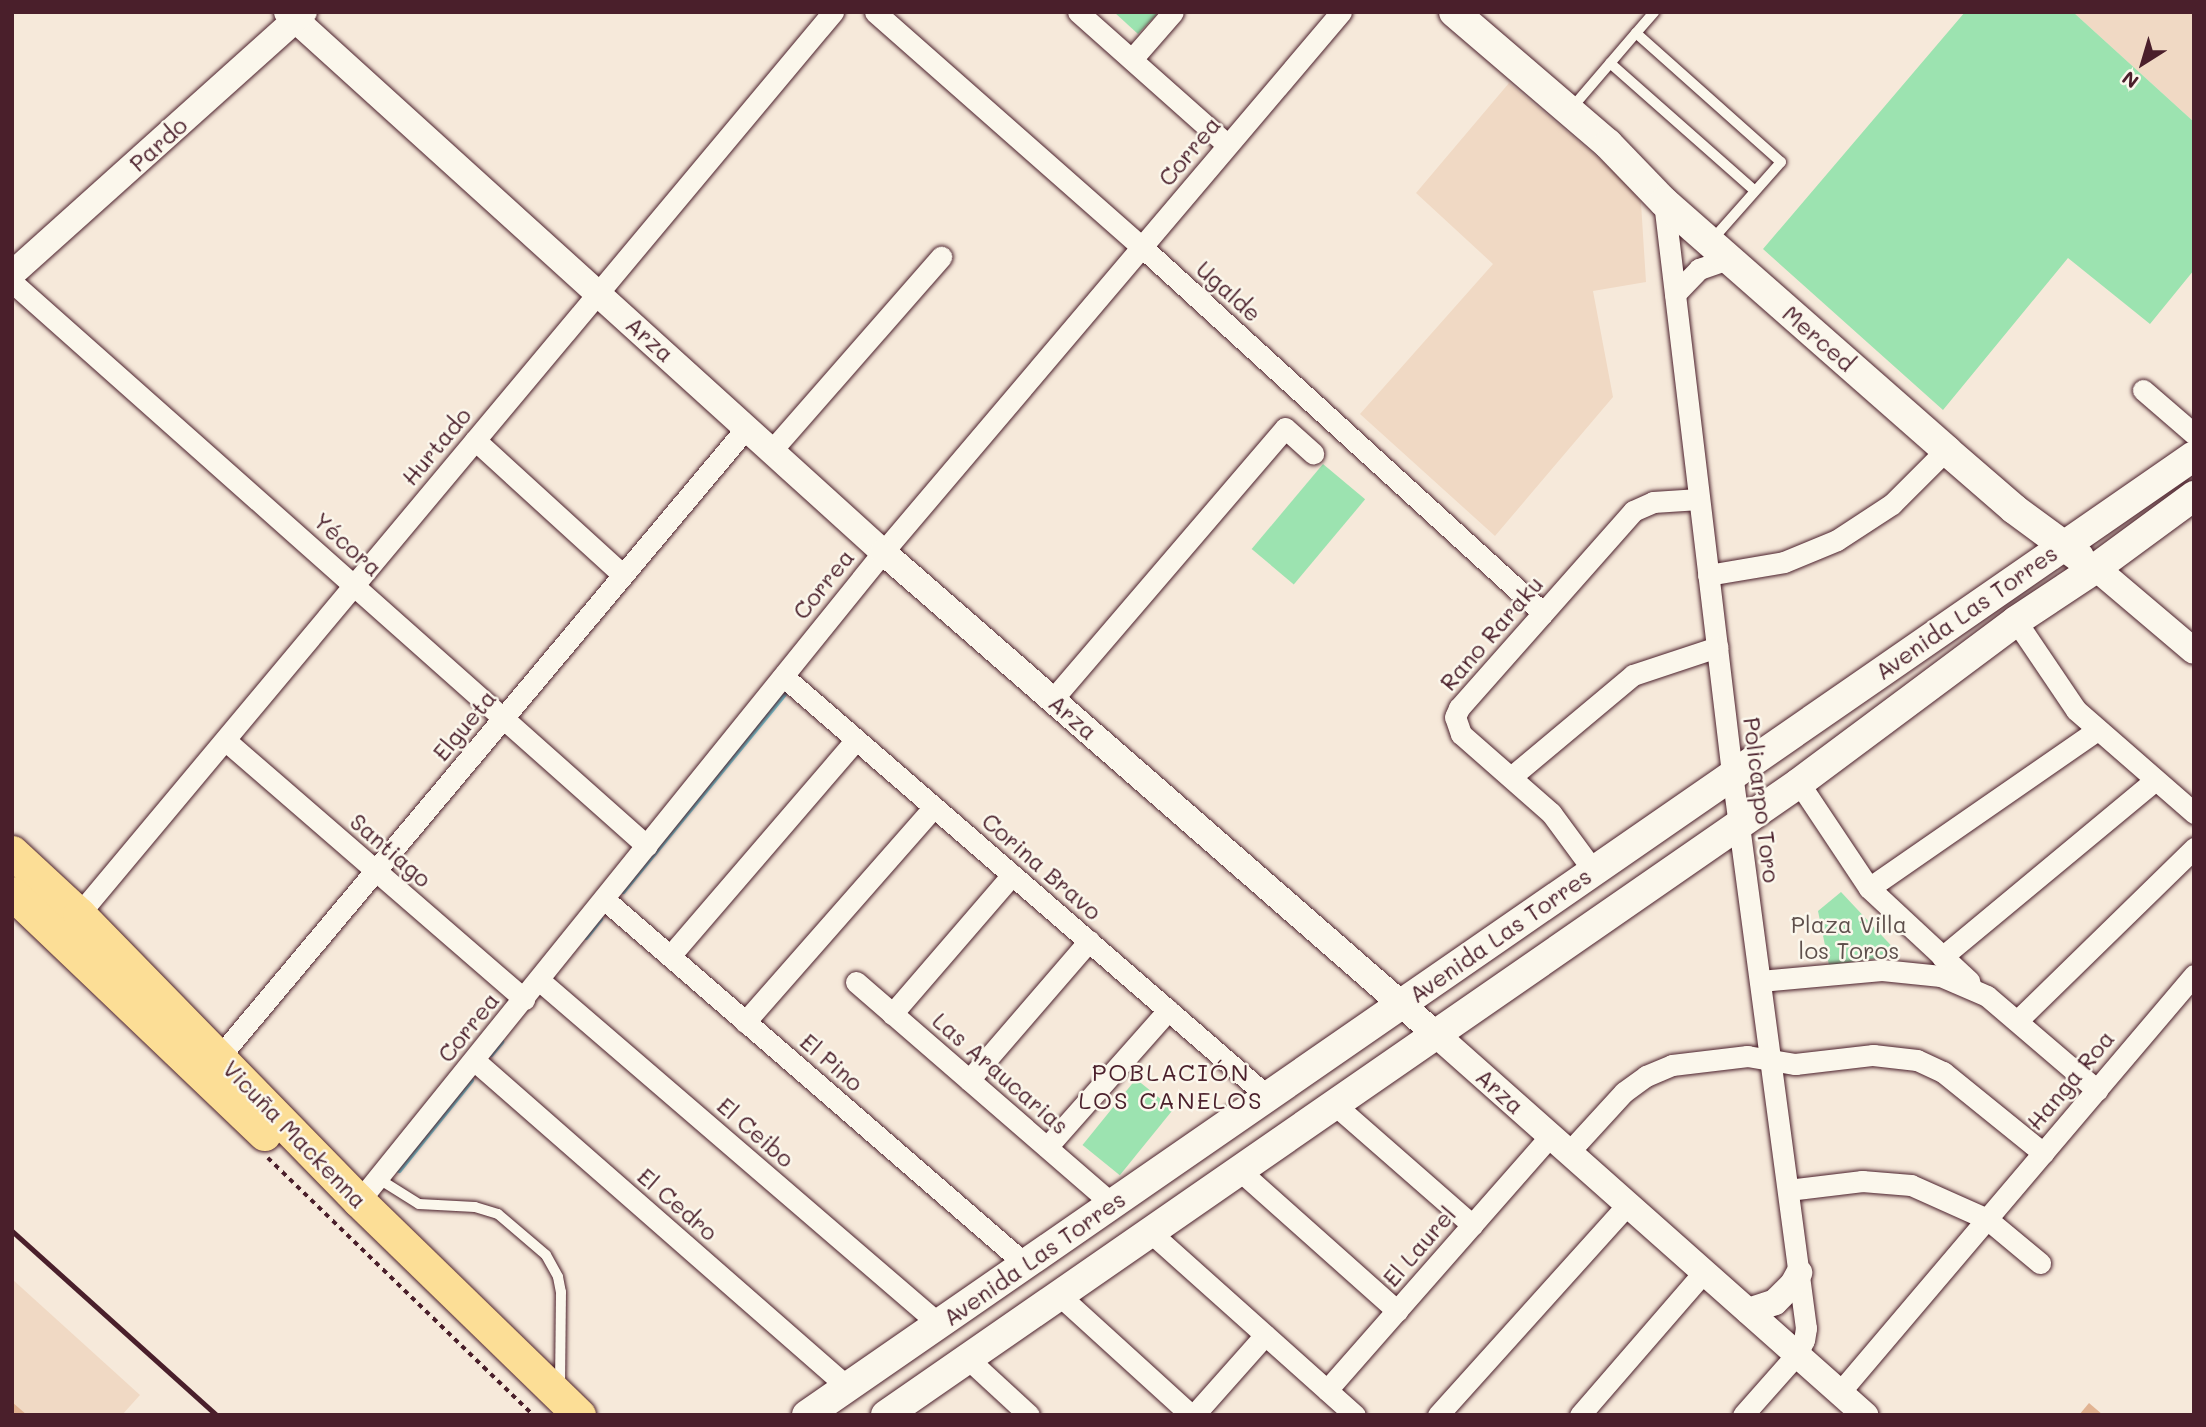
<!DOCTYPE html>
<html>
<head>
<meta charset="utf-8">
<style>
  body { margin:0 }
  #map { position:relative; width:2206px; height:1427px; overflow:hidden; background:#f6e9da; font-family:Mali,sans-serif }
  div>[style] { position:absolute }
  .built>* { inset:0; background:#f0d9c4 }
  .green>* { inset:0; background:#9ce3b0; transform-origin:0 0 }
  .stream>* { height:6px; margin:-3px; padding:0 3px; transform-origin:3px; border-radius:3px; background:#77c8d2 }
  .building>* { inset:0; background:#e1b392 }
  .path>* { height:3.5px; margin-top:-1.75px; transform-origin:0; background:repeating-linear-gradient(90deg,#4a1f2b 0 5px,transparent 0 10px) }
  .roads { filter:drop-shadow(0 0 2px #4a1f2b) drop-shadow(0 0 2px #4a1f2b) }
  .service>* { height:10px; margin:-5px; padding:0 5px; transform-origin:5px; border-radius:5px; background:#fbf7ec }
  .minor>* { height:21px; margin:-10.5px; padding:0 10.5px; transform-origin:10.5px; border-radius:10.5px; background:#fbf7ec }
  .tertiary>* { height:26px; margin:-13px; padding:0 13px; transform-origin:13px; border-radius:13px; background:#fbf7ec }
  .secondary>* { height:30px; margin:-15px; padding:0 15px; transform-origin:15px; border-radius:15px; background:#fbf7ec }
  .primary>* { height:33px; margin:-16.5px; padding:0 16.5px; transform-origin:16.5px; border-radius:16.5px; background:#fcde96 }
  .rail>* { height:5px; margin:-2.5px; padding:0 2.5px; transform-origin:2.5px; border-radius:2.5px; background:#4a1f2b }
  span { translate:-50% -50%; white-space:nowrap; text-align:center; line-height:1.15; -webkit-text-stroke:5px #fbf7ec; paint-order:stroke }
  .street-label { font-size:23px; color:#4a1f2b }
  .park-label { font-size:23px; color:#5e504c }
  .neighbourhood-label { font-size:24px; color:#4a1f2b; letter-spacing:2px }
  .frame { position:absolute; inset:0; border:14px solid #4a1f2b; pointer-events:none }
  .north { position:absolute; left:2108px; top:28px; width:70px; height:70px; -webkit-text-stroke:5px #fbf7ec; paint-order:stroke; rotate:217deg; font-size:19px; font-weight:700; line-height:28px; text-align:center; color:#4a1f2b }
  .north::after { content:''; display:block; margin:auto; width:24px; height:32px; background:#4a1f2b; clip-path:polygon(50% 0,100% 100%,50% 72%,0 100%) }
</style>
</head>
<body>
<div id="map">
  <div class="built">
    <i style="clip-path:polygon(2073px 12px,2194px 12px,2194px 122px)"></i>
    <i style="clip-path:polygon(1509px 83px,1632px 186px,1641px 203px,1646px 282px,1593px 291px,1613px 397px,1495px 536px,1360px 414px,1493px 264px,1416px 193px)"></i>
    <i style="clip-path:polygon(12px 1279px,140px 1395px,122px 1415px,12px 1415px)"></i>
  </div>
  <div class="green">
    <i style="clip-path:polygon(1114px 12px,1159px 12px,1138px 34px)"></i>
    <i style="clip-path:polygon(1965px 12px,2073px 12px,2194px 122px,2194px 270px,2150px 324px,2068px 258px,1943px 410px,1763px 249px)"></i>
    <i style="left:1323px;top:464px;width:55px;height:111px;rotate:40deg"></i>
    <i style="clip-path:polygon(1841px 892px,1900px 955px,1829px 965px,1818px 911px)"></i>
    <i style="left:1136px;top:1079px;width:48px;height:85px;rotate:39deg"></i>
  </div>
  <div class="stream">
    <i style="left:623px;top:891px;width:254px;rotate:-50.7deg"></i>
    <i style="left:586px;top:937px;width:23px;rotate:-52deg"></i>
    <i style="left:491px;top:1054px;width:16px;rotate:-50deg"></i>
    <i style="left:399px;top:1170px;width:115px;rotate:-51.3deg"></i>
  </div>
  <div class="building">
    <i style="clip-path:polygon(12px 1402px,27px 1415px,12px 1415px)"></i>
    <i style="clip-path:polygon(2089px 1403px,2103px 1415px,2079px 1415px)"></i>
  </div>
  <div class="path">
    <i style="left:268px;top:1158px;width:369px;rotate:44.1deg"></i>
  </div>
  <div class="roads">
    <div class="service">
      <i style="left:1636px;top:33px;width:28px;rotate:-49deg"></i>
      <i style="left:1610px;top:63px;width:193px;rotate:41.4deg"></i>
      <i style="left:1570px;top:110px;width:101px;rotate:-49.4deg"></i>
      <i style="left:1636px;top:33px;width:194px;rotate:41.7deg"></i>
      <i style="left:1781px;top:162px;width:104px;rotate:131.5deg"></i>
      <i style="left:379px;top:1179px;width:47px;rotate:32deg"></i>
      <i style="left:419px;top:1204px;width:56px;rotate:3.1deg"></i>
      <i style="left:475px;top:1207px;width:24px;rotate:17deg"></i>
      <i style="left:498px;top:1214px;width:63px;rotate:40.5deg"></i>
      <i style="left:546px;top:1255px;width:25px;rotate:61deg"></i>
      <i style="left:558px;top:1277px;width:15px;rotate:79deg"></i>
      <i style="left:561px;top:1292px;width:95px;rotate:90.6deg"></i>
    </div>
    <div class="minor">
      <i style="left:875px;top:12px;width:356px;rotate:41.4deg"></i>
      <i style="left:1142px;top:247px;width:543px;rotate:42.39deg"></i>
      <i style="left:1078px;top:12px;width:200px;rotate:41.6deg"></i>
      <i style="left:1132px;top:59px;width:62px;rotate:-48.9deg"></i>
      <i style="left:1664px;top:202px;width:575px;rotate:83.21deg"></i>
      <i style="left:1732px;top:773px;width:560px;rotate:82.41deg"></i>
      <i style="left:1806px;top:1328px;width:12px;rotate:99deg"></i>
      <i style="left:1804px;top:1340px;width:16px;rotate:117deg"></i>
      <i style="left:1797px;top:1354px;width:81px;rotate:131.5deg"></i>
      <i style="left:12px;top:282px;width:849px;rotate:41.61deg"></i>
      <i style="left:1675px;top:294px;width:35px;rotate:-46deg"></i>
      <i style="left:1699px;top:269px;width:31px;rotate:-19deg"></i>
      <i style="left:2143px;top:390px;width:67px;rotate:40.8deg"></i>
      <i style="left:475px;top:440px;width:200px;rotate:42.4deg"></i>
      <i style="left:772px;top:450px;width:257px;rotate:-48.8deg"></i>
      <i style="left:1708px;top:575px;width:77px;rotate:-9.7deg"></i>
      <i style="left:1784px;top:562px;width:57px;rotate:-22.5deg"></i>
      <i style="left:1837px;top:540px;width:66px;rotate:-33.2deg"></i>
      <i style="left:1892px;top:504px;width:76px;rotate:-45deg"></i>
      <i style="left:2016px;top:621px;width:107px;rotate:56deg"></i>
      <i style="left:2076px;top:710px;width:157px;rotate:41.1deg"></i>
      <i style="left:783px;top:676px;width:641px;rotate:40.95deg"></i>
      <i style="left:1052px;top:700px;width:358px;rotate:-49.4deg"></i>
      <i style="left:1285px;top:428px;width:38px;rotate:42deg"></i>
      <i style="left:225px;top:740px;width:396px;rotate:40.9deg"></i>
      <i style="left:1511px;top:777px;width:159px;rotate:-39.9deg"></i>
      <i style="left:1633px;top:675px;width:89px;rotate:-18.4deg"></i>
      <i style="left:1799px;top:783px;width:126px;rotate:56.3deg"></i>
      <i style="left:1869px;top:888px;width:137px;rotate:42.9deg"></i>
      <i style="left:1593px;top:870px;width:71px;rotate:-126.4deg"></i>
      <i style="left:1551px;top:813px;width:120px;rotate:-138.7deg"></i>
      <i style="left:1461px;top:734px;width:18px;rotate:-109deg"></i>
      <i style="left:1455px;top:717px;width:10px;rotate:-66deg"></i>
      <i style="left:1459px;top:708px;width:263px;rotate:-48.5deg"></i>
      <i style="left:1633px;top:511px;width:22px;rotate:-24deg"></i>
      <i style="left:1653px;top:502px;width:46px;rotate:-3.7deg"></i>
      <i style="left:1869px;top:888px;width:277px;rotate:-34.7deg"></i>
      <i style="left:604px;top:899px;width:557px;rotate:40.92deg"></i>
      <i style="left:79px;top:914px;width:1176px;rotate:-50.11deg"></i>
      <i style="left:670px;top:956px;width:285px;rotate:-49.3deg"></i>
      <i style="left:1942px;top:957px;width:277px;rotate:-39.7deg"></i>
      <i style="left:539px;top:980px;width:528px;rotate:40.7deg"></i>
      <i style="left:1760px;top:981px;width:122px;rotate:-5.2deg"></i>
      <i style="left:1882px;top:970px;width:59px;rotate:5.8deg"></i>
      <i style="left:1941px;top:976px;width:50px;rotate:23.5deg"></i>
      <i style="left:1987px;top:996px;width:145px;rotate:40.5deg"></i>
      <i style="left:856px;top:982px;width:339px;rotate:40.9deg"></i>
      <i style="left:892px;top:1014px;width:184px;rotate:-49.2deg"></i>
      <i style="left:2017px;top:1021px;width:248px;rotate:-44.3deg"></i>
      <i style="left:745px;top:1022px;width:286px;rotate:-48.7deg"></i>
      <i style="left:220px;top:1056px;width:821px;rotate:-50.04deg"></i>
      <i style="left:474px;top:1060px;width:496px;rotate:41.2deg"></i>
      <i style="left:969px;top:1080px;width:184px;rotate:-49.2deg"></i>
      <i style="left:1334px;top:1104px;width:184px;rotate:41.2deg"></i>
      <i style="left:1047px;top:1147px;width:183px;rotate:-48.5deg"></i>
      <i style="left:1569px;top:1152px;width:81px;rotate:-47.5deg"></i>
      <i style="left:1624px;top:1092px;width:27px;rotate:-36deg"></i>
      <i style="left:1646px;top:1076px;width:28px;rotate:-23deg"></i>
      <i style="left:1672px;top:1065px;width:76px;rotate:-6.8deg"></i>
      <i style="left:1747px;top:1056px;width:49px;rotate:9.5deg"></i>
      <i style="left:1795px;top:1064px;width:79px;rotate:-6.6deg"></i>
      <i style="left:1873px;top:1055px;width:44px;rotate:6.5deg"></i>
      <i style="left:1917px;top:1060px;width:29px;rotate:25deg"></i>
      <i style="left:1943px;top:1072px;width:129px;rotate:39deg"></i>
      <i style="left:1239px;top:1170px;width:212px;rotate:41.7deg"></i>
      <i style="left:1788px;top:1190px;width:75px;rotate:-6.9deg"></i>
      <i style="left:1862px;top:1181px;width:49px;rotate:4.7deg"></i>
      <i style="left:1911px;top:1185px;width:83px;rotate:24.1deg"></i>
      <i style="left:1987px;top:1219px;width:69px;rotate:39.7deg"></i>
      <i style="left:359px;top:1201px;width:834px;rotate:-51.08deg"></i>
      <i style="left:883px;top:552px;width:708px;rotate:-49.7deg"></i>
      <i style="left:1150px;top:1232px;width:275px;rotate:41.8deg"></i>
      <i style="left:1059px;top:1295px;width:178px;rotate:42.3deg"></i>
      <i style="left:967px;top:1358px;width:84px;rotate:42.6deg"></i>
      <i style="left:1327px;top:1390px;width:338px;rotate:-48.7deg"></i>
      <i style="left:1840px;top:1392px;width:547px;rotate:-49.67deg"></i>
      <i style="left:1194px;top:1415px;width:107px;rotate:-48.4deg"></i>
      <i style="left:1438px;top:1415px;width:284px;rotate:-48deg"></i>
      <i style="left:1580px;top:1415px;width:189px;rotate:-49.1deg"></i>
    </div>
    <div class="tertiary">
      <i style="left:287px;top:12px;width:804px;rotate:42.18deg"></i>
      <i style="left:883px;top:552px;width:738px;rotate:41.1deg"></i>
      <i style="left:1439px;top:1037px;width:570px;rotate:41.58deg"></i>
      <i style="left:12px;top:274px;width:392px;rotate:-41.9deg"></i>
      <i style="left:2096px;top:568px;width:128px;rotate:40.3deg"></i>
      <i style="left:1748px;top:1311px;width:28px;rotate:-18deg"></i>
      <i style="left:1775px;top:1302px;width:25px;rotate:-45deg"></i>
      <i style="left:1793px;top:1284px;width:13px;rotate:-61deg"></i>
    </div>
    <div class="secondary">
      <i style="left:1454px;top:12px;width:203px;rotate:40.6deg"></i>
      <i style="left:1608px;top:144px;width:81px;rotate:46deg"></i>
      <i style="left:1664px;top:202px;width:376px;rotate:41.3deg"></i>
      <i style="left:1946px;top:450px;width:90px;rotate:40.9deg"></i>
      <i style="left:2014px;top:509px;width:81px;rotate:36.4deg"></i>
      <i style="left:807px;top:1415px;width:1686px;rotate:-34.66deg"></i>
      <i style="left:886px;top:1415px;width:1110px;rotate:-34.69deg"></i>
      <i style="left:1799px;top:783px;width:271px;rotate:-36.7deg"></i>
      <i style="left:2016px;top:621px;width:96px;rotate:-33.5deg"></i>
      <i style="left:2096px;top:568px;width:122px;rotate:-36.3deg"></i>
    </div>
    <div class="primary">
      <i style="left:12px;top:852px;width:91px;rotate:42.8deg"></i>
      <i style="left:79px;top:914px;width:401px;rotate:45.7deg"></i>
      <i style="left:359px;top:1201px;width:307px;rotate:44.2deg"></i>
      <i style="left:12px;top:893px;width:349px;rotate:43.7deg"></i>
    </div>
  </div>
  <div class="rail">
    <i style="left:12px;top:1231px;width:275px;rotate:42deg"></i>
  </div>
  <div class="street-label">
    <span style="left:158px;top:144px;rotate:-42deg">Pardo</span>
    <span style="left:1189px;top:151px;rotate:-50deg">Correa</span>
    <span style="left:1229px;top:291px;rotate:42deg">Ugalde</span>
    <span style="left:1819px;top:338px;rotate:41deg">Merced</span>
    <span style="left:650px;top:339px;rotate:42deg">Arza</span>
    <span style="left:436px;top:446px;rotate:-50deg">Hurtado</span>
    <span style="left:348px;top:544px;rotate:42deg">Yécora</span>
    <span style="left:823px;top:584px;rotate:-51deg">Correa</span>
    <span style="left:1966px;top:612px;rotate:-35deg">Avenida Las Torres</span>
    <span style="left:1491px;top:633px;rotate:-49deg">Rano Raraku</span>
    <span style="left:1073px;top:717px;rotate:41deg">Arza</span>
    <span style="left:464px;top:725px;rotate:-50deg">Elgueta</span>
    <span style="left:1762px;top:800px;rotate:83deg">Policarpo Toro</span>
    <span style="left:391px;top:850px;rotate:41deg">Santiago</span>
    <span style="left:1042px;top:866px;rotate:41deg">Corina Bravo</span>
    <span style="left:1500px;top:935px;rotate:-35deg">Avenida Las Torres</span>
    <span style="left:468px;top:1027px;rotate:-51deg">Correa</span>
    <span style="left:832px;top:1062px;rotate:41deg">El Pino</span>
    <span style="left:1001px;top:1073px;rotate:41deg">Las Araucarias</span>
    <span style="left:2070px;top:1080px;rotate:-50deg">Hanga Roa</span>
    <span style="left:1500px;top:1091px;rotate:42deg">Arza</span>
    <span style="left:756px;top:1132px;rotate:41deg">El Ceibo</span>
    <span style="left:295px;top:1134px;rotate:46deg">Vicuña Mackenna</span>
    <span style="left:678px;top:1204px;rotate:41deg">El Cedro</span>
    <span style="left:1419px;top:1246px;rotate:-49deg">El Laurel</span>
    <span style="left:1034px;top:1258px;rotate:-35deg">Avenida Las Torres</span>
  </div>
  <div class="park-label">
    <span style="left:1849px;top:937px">Plaza Villa<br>los Toros</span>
  </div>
  <div class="neighbourhood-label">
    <span style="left:1171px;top:1086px">POBLACIÓN<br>LOS CANELOS</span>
  </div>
  <div class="frame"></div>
  <div class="north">N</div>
</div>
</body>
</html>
